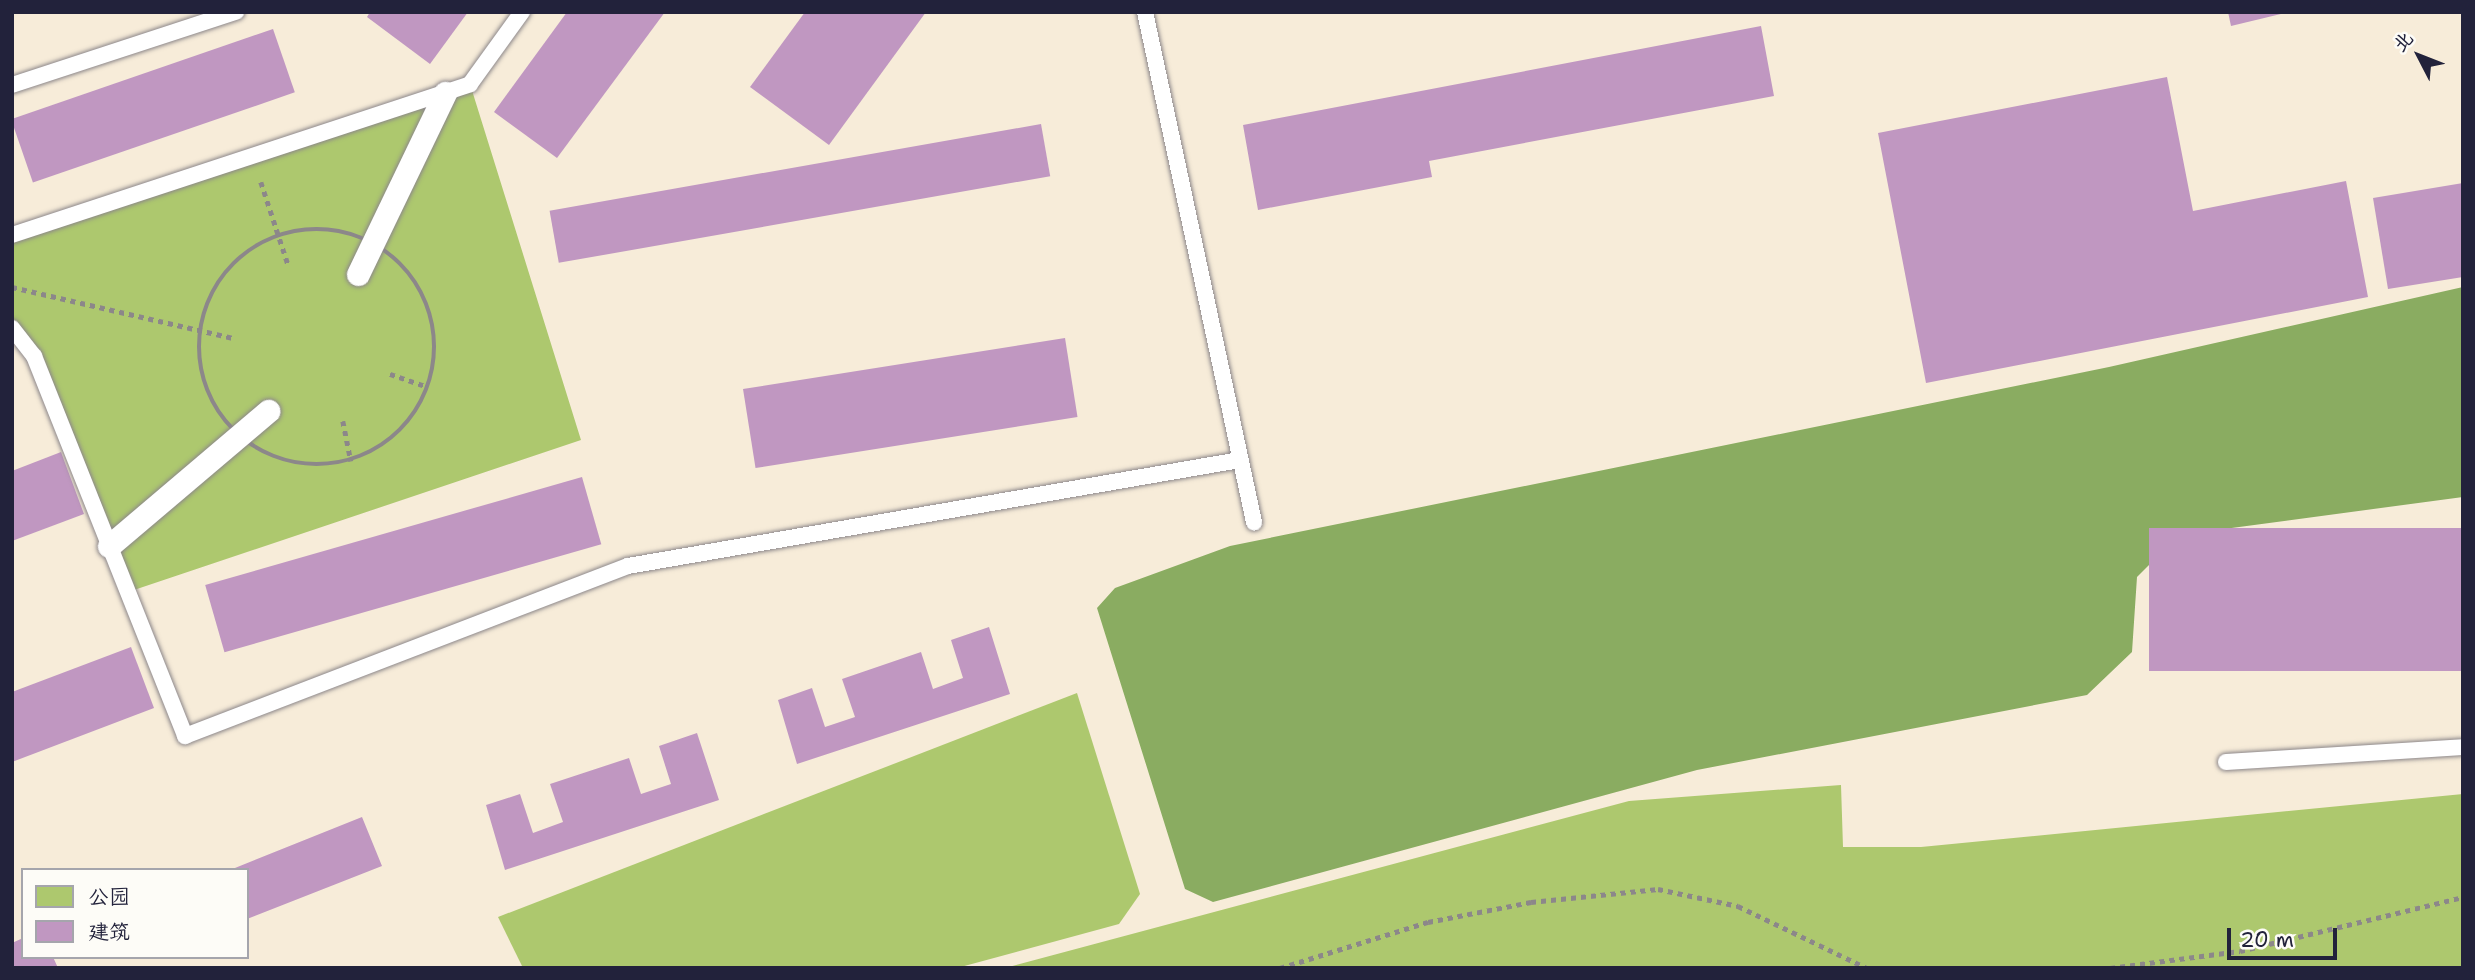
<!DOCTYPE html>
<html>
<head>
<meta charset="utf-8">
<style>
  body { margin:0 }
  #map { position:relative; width:2475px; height:980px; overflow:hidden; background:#f7ecd9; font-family:"Shantell Sans","LXGW WenKai TC",sans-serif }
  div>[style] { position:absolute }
  .green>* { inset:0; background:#adc86e }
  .forest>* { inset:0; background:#8aac61 }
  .building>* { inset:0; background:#c097c1; transform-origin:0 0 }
  .path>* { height:4.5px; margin-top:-2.25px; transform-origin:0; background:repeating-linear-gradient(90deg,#8c878a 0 5px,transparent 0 10px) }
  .path>.ring { margin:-2.25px; padding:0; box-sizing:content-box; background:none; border:4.5px solid #8c878a; border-radius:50% }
  .roads { filter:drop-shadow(0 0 2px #8c878a) drop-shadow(0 0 2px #8c878a) }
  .service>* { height:16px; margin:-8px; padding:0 8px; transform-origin:8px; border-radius:8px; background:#fff }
  .pedestrian>* { height:23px; margin:-11.5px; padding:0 11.5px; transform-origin:11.5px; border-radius:11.5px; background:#fff }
  span { translate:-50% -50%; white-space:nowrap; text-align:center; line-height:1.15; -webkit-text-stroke:5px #fdfcf7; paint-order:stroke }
  .frame { position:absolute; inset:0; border:14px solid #22223b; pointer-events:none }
  .legend { position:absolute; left:21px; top:868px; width:228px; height:91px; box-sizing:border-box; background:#fdfcf7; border:2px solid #a5a5ac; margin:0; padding:9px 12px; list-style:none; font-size:21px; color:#22223b }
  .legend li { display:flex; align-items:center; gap:14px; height:35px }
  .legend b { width:35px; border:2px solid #a5a5ac }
  .north { position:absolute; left:2384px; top:21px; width:70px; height:70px; -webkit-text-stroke:5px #fdfcf7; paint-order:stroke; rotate:312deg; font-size:19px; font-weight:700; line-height:28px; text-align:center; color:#22223b }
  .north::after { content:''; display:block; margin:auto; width:24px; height:32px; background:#22223b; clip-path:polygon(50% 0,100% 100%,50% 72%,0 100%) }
  .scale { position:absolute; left:2227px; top:928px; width:110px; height:32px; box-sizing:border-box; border:4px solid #22223b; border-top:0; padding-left:9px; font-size:21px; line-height:24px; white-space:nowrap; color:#22223b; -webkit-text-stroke:5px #fdfcf7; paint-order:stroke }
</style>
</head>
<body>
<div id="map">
  <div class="green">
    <i style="clip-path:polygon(470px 84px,581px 440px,128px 592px,34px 357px,12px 328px,12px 235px)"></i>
    <i style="clip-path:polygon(1077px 693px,1140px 894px,1119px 924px,957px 968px,523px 968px,498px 917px)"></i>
    <i style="clip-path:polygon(1841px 785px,1843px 847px,1921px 847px,2463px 794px,2463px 968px,1005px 968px,1629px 801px)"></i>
  </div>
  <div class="forest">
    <i style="clip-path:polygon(2463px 287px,2463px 497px,2179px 535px,2137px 577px,2132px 652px,2087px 695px,1697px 770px,1213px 902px,1185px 889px,1097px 608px,1115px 588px,1230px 546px,2109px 367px)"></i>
  </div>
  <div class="building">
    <i style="clip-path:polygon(370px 12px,468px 12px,430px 64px,367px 17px)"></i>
    <i style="clip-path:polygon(567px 12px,665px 12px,557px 158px,494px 112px)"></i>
    <i style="clip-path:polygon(805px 12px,926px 12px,829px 145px,750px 87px)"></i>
    <i style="clip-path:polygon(2228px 12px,2285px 12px,2285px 13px,2231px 26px)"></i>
    <i style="clip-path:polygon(1761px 26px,1774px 96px,1429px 161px,1432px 177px,1258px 210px,1243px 125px)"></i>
    <i style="left:273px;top:29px;width:67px;height:277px;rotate:71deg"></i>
    <i style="clip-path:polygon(2167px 77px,2193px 211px,2346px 181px,2368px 297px,1926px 383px,1878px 133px)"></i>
    <i style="left:1041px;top:124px;width:53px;height:499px;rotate:80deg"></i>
    <i style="clip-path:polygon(2463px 183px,2463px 277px,2388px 289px,2373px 198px)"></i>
    <i style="left:1065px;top:338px;width:80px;height:326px;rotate:81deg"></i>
    <i style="clip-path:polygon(61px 452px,84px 514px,12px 541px,12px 471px)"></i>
    <i style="left:582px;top:477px;width:70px;height:392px;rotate:74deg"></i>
    <i style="left:2463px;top:528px;width:143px;height:314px;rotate:90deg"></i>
    <i style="clip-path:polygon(989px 627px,1010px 694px,797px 764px,778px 700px,812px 688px,825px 727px,855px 717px,842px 679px,921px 652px,933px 689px,963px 678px,951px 640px)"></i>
    <i style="clip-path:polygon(131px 647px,154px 708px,12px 762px,12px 692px)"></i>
    <i style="clip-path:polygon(697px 733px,719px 800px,505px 870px,486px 805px,520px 794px,533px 833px,563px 822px,550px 784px,629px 758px,641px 794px,671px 784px,659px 746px)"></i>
    <i style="clip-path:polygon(362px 817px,382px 866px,247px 919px,247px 870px,230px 870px)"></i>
    <i style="clip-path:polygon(23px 938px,23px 957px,53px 957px,58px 968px,12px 968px,12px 943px)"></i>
  </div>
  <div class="path">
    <i style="left:261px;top:182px;width:89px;rotate:71.8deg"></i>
    <i class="ring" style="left:199px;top:229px;width:231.5px;height:231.5px"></i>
    <i style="left:12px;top:287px;width:227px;rotate:13deg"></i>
    <i style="left:390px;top:374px;width:40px;rotate:18.9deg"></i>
    <i style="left:343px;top:421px;width:41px;rotate:78.7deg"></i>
    <i style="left:1280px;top:968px;width:155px;rotate:-17.3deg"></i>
    <i style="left:1428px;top:922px;width:105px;rotate:-11deg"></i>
    <i style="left:1531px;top:902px;width:128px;rotate:-5.8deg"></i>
    <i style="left:1658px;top:889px;width:82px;rotate:12deg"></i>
    <i style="left:1738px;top:906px;width:143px;rotate:25.7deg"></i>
    <i style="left:2110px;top:968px;width:131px;rotate:-7.5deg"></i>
    <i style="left:2240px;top:951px;width:229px;rotate:-13.6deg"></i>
  </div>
  <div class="roads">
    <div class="service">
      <i style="left:1145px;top:12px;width:522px;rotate:77.94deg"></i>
      <i style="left:12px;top:85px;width:236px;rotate:-18.1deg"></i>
      <i style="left:12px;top:235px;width:482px;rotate:-18.2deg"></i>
      <i style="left:470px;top:84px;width:89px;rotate:-54.2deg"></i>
      <i style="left:12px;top:328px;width:36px;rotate:52deg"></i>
      <i style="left:34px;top:356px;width:409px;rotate:68.3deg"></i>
      <i style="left:185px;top:736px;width:474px;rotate:-21deg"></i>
      <i style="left:628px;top:566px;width:621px;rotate:-9.83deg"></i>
      <i style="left:2226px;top:762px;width:237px;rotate:-3.6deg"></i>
    </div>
    <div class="pedestrian">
      <i style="left:358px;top:274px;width:201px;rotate:-64.3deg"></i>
      <i style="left:109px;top:546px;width:209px;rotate:-40.3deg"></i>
    </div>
  </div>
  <div class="frame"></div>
  <ul class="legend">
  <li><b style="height:19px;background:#adc86e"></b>公园</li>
  <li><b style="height:19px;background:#c097c1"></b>建筑</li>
  </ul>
  <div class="north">北</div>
  <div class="scale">20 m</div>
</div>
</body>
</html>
